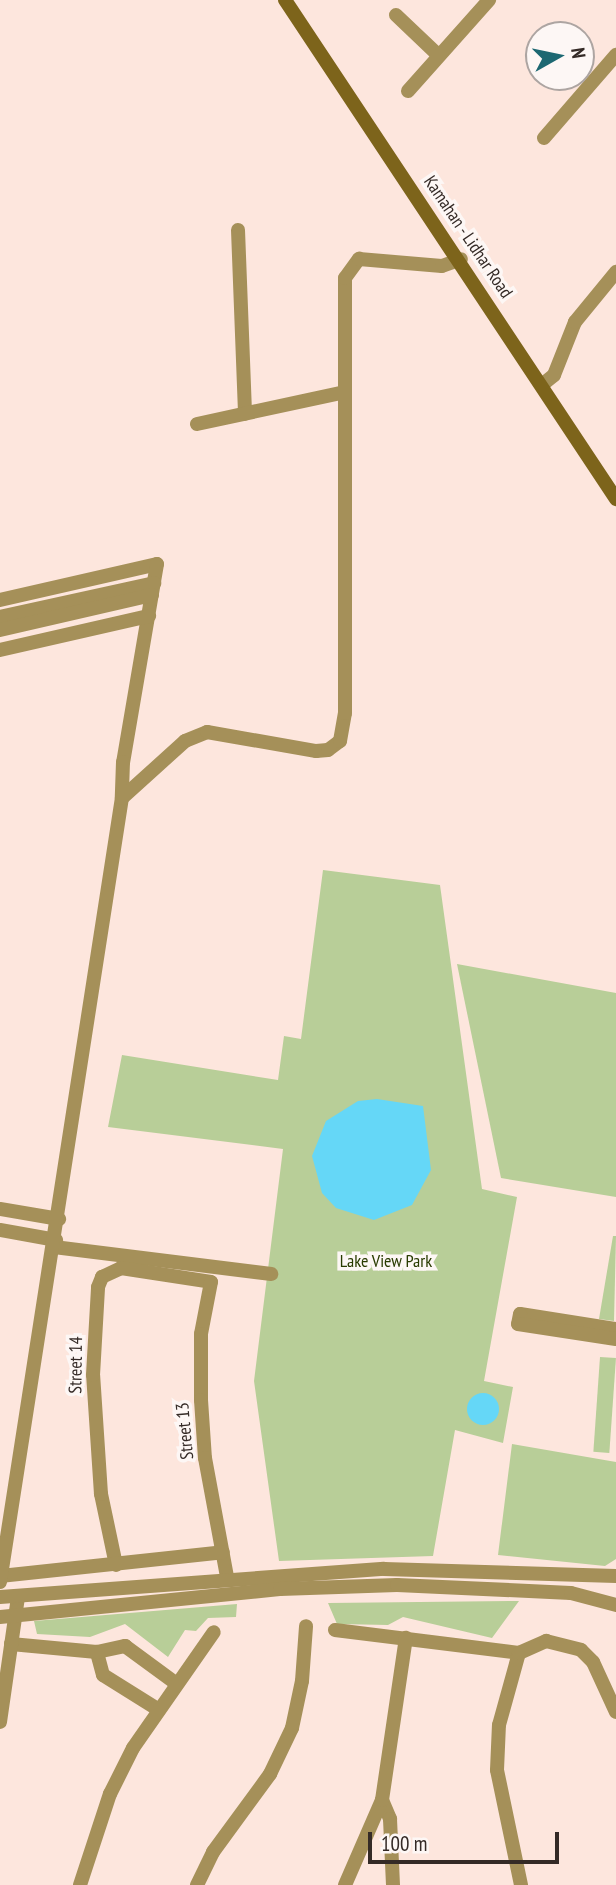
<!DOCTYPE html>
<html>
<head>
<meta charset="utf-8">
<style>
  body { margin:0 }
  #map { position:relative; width:616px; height:1885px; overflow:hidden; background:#fde6dd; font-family:"PT Sans Narrow",sans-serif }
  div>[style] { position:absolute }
  .green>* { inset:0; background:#b8ce98; transform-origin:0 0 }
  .water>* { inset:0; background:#65d7f7 }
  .round { border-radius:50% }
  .minor>* { height:14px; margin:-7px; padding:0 7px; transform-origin:7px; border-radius:7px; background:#a59059 }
  .tertiary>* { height:14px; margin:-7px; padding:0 7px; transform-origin:7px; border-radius:7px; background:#a59059 }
  .secondary>* { height:14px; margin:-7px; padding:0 7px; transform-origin:7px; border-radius:7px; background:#7d641b }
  span { translate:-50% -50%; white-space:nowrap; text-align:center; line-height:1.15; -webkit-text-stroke:7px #fdf7f5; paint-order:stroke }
  .street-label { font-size:18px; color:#342a26 }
  .park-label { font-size:18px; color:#293b00 }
  .north { position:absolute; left:525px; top:21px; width:70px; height:70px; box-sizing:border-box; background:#fdf7f5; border:2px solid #ada5a2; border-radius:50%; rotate:81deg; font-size:19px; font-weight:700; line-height:28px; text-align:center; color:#342a26 }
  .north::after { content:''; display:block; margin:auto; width:24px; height:32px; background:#1d6872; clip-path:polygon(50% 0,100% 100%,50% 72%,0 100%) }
  .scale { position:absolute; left:368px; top:1832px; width:191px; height:32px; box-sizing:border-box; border:4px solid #342a26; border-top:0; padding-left:9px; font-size:21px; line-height:24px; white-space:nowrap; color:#342a26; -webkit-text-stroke:5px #fdf7f5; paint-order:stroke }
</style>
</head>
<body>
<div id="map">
  <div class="green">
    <i style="clip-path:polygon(323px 870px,440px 885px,482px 1189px,517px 1197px,484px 1381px,513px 1387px,503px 1443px,455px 1430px,433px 1556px,279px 1561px,254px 1381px,283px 1149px,108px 1127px,122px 1055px,278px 1080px,284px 1036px,301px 1039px)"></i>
    <i style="clip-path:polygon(457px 964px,616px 993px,616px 1197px,501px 1178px)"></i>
    <i style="clip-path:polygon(613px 1236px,616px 1236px,614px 1321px,599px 1319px)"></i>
    <i style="left:600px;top:1357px;width:16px;height:95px;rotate:4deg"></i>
    <i style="clip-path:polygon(512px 1444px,616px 1462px,616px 1559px,605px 1566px,498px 1555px)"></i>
    <i style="clip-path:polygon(519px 1601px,492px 1638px,403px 1617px,388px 1625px,337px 1624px,328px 1603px)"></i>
    <i style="clip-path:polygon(237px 1604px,236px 1617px,208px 1618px,196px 1631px,185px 1630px,168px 1657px,125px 1624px,90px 1637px,37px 1634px,34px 1621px)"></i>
  </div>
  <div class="water">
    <i style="clip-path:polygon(377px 1099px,423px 1106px,431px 1170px,412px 1205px,374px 1220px,336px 1208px,322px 1193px,312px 1156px,326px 1121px,358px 1101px)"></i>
    <i class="round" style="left:467px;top:1393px;width:32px;height:32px"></i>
  </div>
  <div class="minor">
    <i style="left:396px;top:15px;width:59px;rotate:43.6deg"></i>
    <i style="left:408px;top:91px;width:122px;rotate:-48.3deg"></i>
    <i style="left:544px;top:138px;width:110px;rotate:-49.1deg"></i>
    <i style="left:238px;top:230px;width:184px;rotate:87.8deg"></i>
    <i style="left:543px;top:384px;width:14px;rotate:-39deg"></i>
    <i style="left:554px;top:375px;width:57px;rotate:-68.4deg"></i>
    <i style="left:575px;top:322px;width:65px;rotate:-50.6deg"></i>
    <i style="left:197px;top:424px;width:151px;rotate:-12.2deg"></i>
    <i style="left:0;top:600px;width:161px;rotate:-12.9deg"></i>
    <i style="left:157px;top:564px;width:201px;rotate:99.7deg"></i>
    <i style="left:123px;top:762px;width:36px;rotate:92deg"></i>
    <i style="left:0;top:617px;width:158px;rotate:-12.4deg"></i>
    <i style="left:0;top:630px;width:156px;rotate:-13deg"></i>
    <i style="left:0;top:650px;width:153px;rotate:-12.9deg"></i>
    <i style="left:0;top:1209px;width:60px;rotate:9.6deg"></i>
    <i style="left:0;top:1230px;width:57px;rotate:10.1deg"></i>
    <i style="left:54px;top:1247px;width:219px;rotate:7.1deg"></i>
    <i style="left:616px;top:1329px;width:97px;rotate:-171.1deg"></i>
    <i style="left:520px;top:1314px;width:10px;rotate:101deg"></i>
    <i style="left:518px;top:1324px;width:99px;rotate:8.7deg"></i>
    <i style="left:116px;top:1565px;width:73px;rotate:-101.9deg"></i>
    <i style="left:101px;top:1494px;width:119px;rotate:-93.8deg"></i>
    <i style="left:93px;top:1375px;width:88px;rotate:-86.7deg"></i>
    <i style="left:98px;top:1287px;width:11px;rotate:-68deg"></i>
    <i style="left:102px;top:1277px;width:21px;rotate:-25deg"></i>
    <i style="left:121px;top:1268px;width:91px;rotate:8.8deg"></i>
    <i style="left:211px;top:1282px;width:53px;rotate:100.9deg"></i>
    <i style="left:201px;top:1334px;width:66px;rotate:90deg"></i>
    <i style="left:201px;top:1400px;width:58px;rotate:86.1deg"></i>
    <i style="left:205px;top:1458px;width:121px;rotate:79.5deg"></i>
    <i style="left:0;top:1576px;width:224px;rotate:-6.1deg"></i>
    <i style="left:0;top:1582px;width:793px;rotate:-81.16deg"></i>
    <i style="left:122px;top:798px;width:85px;rotate:-42.1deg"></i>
    <i style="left:185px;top:741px;width:24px;rotate:-22deg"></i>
    <i style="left:207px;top:732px;width:111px;rotate:9.9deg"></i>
    <i style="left:316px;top:751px;width:12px;rotate:-5deg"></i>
    <i style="left:328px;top:750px;width:15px;rotate:-37deg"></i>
    <i style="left:340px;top:741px;width:28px;rotate:-80deg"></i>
    <i style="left:345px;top:713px;width:435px;rotate:-90deg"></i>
    <i style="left:345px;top:278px;width:24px;rotate:-54deg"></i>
    <i style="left:359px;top:259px;width:83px;rotate:4.8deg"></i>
    <i style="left:442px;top:266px;width:20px;rotate:-20deg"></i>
    <i style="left:335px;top:1630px;width:185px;rotate:7.1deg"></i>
    <i style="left:11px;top:1644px;width:86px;rotate:5.3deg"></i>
    <i style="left:159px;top:1710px;width:66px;rotate:-148deg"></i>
    <i style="left:103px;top:1675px;width:24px;rotate:-105deg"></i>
    <i style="left:97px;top:1652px;width:29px;rotate:-12deg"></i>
    <i style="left:125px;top:1646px;width:64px;rotate:36.2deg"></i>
    <i style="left:0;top:1722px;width:126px;rotate:-81.8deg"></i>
    <i style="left:382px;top:1800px;width:21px;rotate:67deg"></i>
    <i style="left:390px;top:1819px;width:66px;rotate:87.4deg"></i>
    <i style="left:80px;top:1885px;width:96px;rotate:-71.8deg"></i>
    <i style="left:110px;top:1794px;width:51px;rotate:-63.4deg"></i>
    <i style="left:133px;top:1748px;width:141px;rotate:-55.1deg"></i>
    <i style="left:197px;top:1885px;width:37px;rotate:-64deg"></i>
    <i style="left:213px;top:1852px;width:97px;rotate:-53.8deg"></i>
    <i style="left:270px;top:1774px;width:51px;rotate:-64.4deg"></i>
    <i style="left:292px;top:1728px;width:48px;rotate:-78deg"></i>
    <i style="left:302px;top:1681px;width:55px;rotate:-85.8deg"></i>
    <i style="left:345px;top:1885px;width:93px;rotate:-66.5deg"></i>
    <i style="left:382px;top:1800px;width:164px;rotate:-81.6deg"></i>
    <i style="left:521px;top:1885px;width:117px;rotate:-101.8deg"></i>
    <i style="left:497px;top:1770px;width:45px;rotate:-87.5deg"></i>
    <i style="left:499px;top:1725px;width:75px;rotate:-74.5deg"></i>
    <i style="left:519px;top:1653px;width:30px;rotate:-24deg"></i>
    <i style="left:546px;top:1641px;width:36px;rotate:14deg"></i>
    <i style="left:581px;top:1650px;width:17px;rotate:45deg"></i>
    <i style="left:593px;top:1662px;width:55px;rotate:65.3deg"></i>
  </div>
  <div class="tertiary">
    <i style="left:0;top:1597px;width:385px;rotate:-4.2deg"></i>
    <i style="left:384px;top:1569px;width:232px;rotate:1.7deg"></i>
    <i style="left:0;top:1617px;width:281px;rotate:-5.7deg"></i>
    <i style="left:280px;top:1589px;width:117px;rotate:-2deg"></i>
    <i style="left:397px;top:1585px;width:174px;rotate:2.6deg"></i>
    <i style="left:571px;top:1593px;width:47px;rotate:14.9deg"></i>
  </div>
  <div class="secondary">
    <i style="left:285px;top:0;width:599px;rotate:56.44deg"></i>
  </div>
  <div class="street-label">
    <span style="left:468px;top:237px;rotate:56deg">Kamahan - Lidhar Road</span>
    <span style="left:76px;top:1365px;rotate:-89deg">Street 14</span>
    <span style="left:185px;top:1431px;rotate:-95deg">Street 13</span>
  </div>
  <div class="park-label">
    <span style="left:386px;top:1261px">Lake View Park</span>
  </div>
  <div class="north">N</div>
  <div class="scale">100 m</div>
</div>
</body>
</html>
